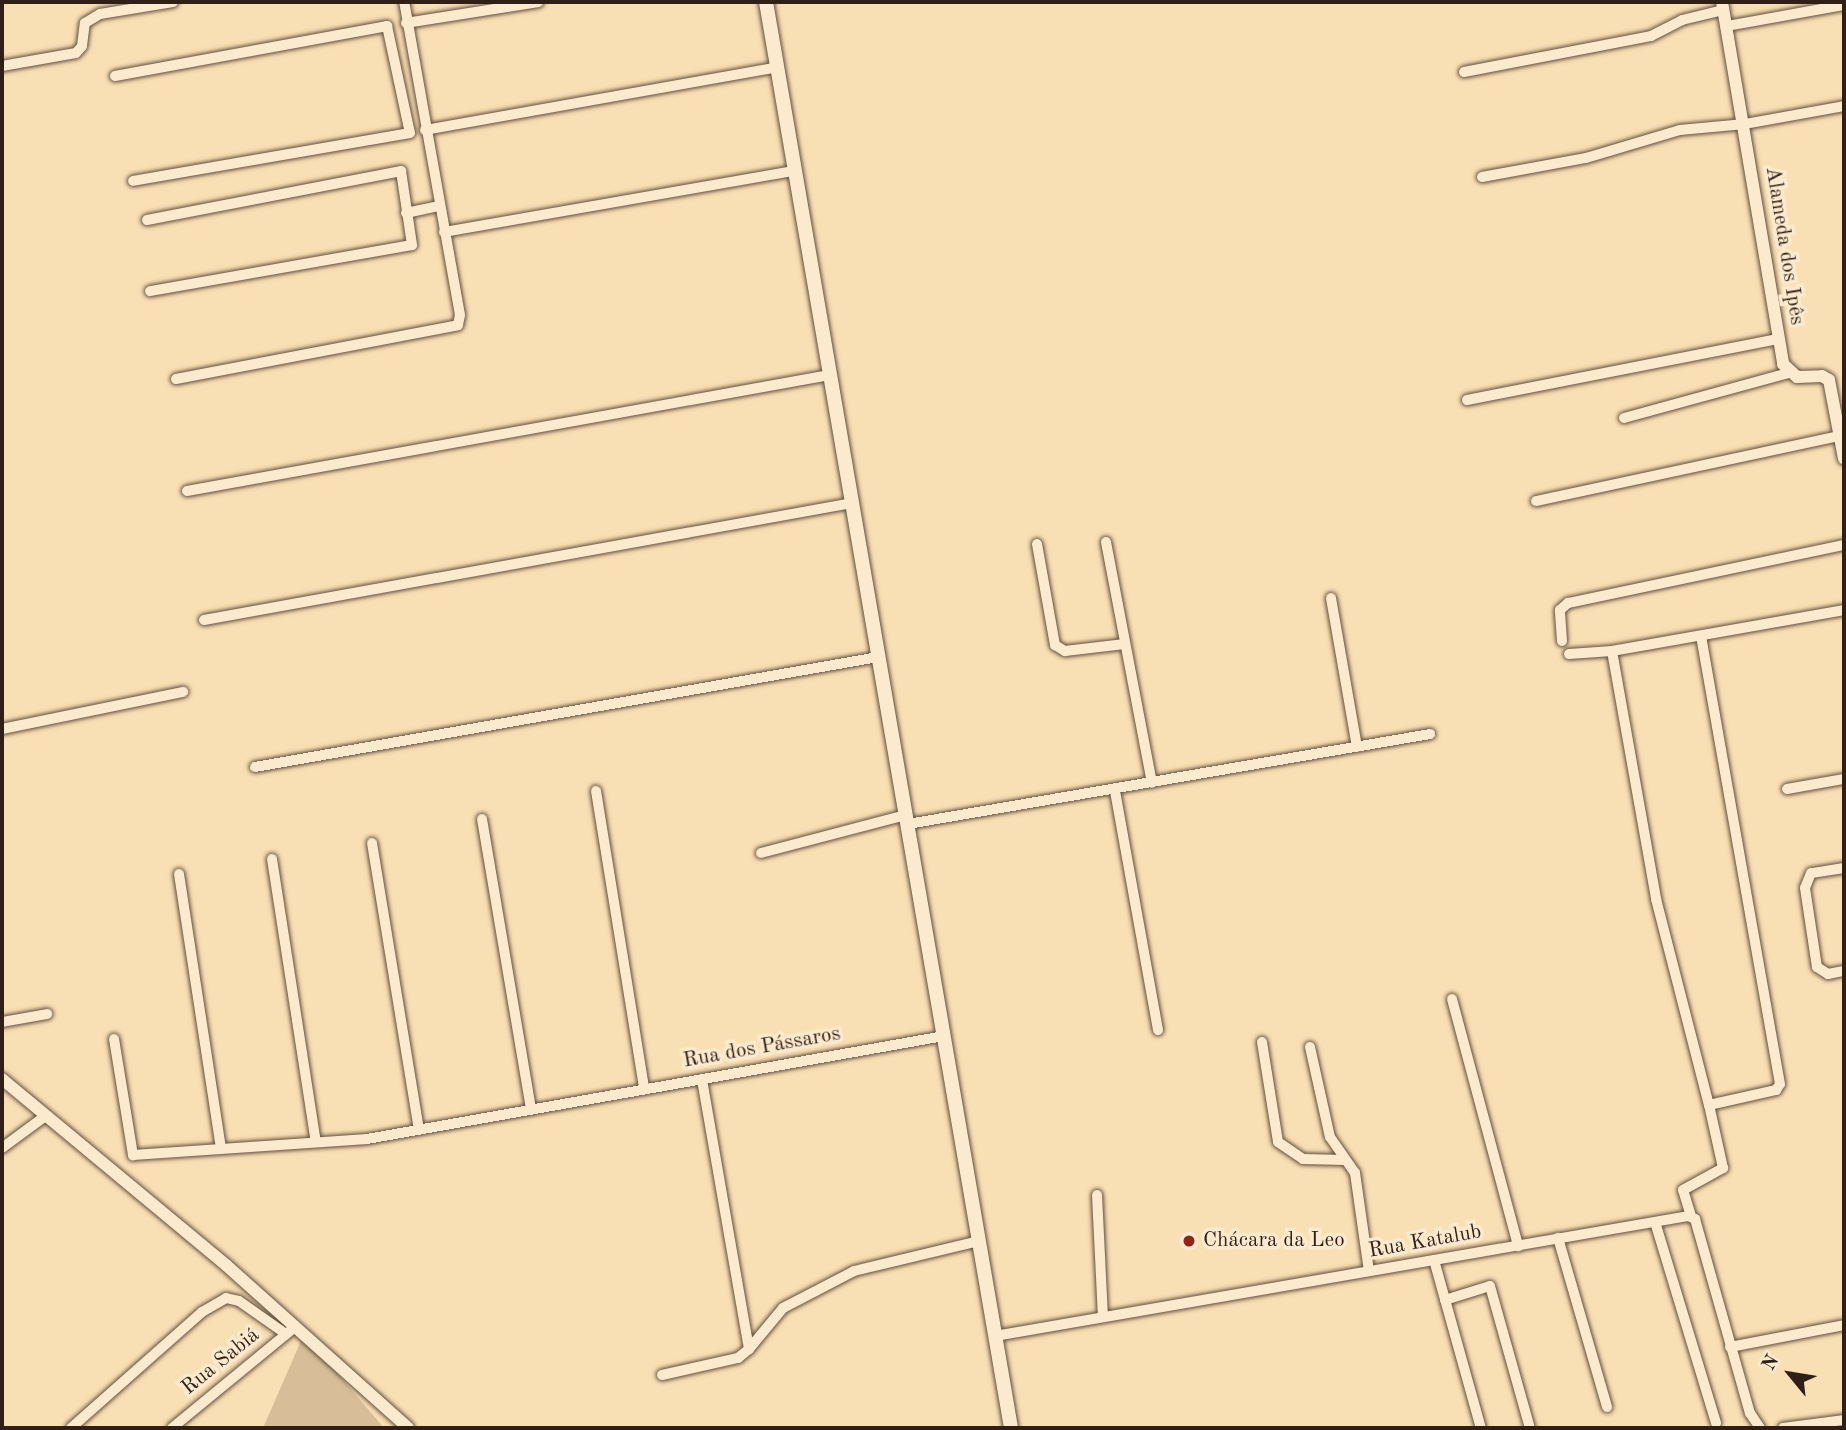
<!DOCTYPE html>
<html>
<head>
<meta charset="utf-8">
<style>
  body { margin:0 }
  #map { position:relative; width:1846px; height:1430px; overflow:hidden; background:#f9dfb4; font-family:"Old Standard TT",serif }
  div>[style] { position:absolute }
  .green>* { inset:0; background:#d7be99 }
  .roads { filter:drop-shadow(0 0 2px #624f3e) drop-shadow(0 0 2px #624f3e) }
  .minor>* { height:10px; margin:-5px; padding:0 5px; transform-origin:5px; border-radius:5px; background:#fbeace }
  .tertiary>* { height:12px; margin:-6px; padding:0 6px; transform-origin:6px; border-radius:6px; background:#fbeace }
  .secondary>* { height:14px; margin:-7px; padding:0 7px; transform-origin:7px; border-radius:7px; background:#fbeace }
  .dots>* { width:19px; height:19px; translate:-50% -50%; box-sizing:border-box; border:4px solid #fbeace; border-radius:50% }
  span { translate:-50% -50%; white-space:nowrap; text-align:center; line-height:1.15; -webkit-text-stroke:7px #fbeace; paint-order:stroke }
  .street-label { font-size:21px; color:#301f17 }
  .poi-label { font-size:21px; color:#301f17 }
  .left { translate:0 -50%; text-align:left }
  .frame { position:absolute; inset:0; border:4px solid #301f17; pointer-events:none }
  .north { position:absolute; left:1755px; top:1339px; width:70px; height:70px; -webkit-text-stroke:5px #fbeace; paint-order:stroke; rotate:300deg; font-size:19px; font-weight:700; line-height:28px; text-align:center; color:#301f17 }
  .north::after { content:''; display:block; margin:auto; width:24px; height:32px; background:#301f17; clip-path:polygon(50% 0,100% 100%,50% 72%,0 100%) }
</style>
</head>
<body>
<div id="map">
  <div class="green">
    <i style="clip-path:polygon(304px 1334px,384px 1428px,263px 1428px)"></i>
  </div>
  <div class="roads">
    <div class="minor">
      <i style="left:406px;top:23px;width:134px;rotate:-9deg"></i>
      <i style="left:1727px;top:26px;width:119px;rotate:-10.2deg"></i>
      <i style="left:2px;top:66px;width:75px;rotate:-10deg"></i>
      <i style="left:76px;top:53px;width:9px;rotate:-49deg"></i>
      <i style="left:82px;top:46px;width:23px;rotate:-83deg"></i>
      <i style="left:85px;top:23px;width:17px;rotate:-31deg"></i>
      <i style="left:100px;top:14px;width:74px;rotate:-9.3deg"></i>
      <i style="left:1464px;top:72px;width:190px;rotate:-10.9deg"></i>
      <i style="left:1651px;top:36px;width:35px;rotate:-27deg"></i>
      <i style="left:1682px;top:20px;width:42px;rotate:-13.7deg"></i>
      <i style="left:115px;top:76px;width:277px;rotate:-10.4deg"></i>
      <i style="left:387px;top:26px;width:109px;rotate:77.9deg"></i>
      <i style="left:410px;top:133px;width:281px;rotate:170.2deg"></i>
      <i style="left:425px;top:130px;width:358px;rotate:-10.1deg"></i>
      <i style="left:1482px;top:177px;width:106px;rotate:-10.4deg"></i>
      <i style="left:1586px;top:158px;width:98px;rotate:-16.6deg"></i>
      <i style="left:1680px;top:130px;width:65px;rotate:-5.3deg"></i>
      <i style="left:1745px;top:124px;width:101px;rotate:-10.3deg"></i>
      <i style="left:406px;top:213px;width:34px;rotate:-12deg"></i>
      <i style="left:147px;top:220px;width:259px;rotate:-10.9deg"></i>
      <i style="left:401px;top:171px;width:75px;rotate:81.5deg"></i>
      <i style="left:412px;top:245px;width:266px;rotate:170deg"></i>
      <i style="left:444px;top:232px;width:356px;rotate:-9.9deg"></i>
      <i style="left:176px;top:379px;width:287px;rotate:-10.8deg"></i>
      <i style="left:458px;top:325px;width:10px;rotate:-79deg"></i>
      <i style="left:460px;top:315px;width:318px;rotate:-100.1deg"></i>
      <i style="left:1467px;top:400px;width:318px;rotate:-11.1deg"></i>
      <i style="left:1624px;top:418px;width:170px;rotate:-15.3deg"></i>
      <i style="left:187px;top:491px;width:653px;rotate:-10.23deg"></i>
      <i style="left:1536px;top:501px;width:315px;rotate:-12.1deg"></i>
      <i style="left:1106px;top:542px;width:245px;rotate:79.2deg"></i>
      <i style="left:1037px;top:544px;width:103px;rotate:79.9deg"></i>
      <i style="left:1055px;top:645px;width:12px;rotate:31deg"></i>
      <i style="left:1065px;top:651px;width:60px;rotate:-6.7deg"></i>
      <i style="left:1331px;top:598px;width:151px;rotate:80.1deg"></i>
      <i style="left:204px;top:620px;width:658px;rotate:-10.23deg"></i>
      <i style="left:1562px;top:641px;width:31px;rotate:-94deg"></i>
      <i style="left:1560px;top:610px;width:11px;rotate:-41deg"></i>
      <i style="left:1568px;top:603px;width:282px;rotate:-11.9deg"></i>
      <i style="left:1612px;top:651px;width:252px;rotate:79.9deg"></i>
      <i style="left:1656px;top:899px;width:213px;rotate:75.6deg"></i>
      <i style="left:1709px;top:1105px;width:69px;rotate:-12.6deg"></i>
      <i style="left:1776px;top:1090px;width:7px;rotate:-56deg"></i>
      <i style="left:1780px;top:1084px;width:454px;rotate:-100deg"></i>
      <i style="left:1569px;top:654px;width:43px;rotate:-4deg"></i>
      <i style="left:1612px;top:651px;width:236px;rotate:-10deg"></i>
      <i style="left:2px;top:729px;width:185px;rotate:-11.6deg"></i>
      <i style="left:255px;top:767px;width:633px;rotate:-10.01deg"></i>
      <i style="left:1787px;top:789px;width:58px;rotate:-10deg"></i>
      <i style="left:596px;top:791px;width:301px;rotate:80.8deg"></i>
      <i style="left:1115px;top:791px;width:243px;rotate:79.8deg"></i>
      <i style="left:482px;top:819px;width:294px;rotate:80.4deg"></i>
      <i style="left:908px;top:824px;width:530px;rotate:-9.78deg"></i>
      <i style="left:372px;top:843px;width:290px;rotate:80.7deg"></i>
      <i style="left:761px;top:853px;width:150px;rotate:-14.7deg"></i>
      <i style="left:272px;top:859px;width:286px;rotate:81.2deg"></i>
      <i style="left:1844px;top:868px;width:33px;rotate:171deg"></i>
      <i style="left:1811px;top:873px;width:16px;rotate:112deg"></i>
      <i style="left:1805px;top:888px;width:80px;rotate:81.4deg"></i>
      <i style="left:1817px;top:967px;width:13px;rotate:32deg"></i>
      <i style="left:1828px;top:974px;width:16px;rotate:-11deg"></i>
      <i style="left:179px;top:874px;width:278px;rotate:81.3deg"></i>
      <i style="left:1452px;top:999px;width:256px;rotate:75deg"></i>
      <i style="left:2px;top:1022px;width:46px;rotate:-10.1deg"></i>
      <i style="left:114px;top:1039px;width:118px;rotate:80.7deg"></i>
      <i style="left:133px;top:1155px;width:235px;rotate:-3.9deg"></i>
      <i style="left:367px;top:1139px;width:586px;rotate:-10.12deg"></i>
      <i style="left:1262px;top:1042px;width:101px;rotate:80.9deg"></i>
      <i style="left:1278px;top:1142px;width:30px;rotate:34deg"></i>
      <i style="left:1303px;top:1159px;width:42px;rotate:1.4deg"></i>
      <i style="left:1310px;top:1047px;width:92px;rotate:77.5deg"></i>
      <i style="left:1330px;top:1137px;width:44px;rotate:55.2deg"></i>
      <i style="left:1355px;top:1173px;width:99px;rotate:81.9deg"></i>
      <i style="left:2px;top:1148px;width:52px;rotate:-36.4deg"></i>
      <i style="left:1097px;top:1195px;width:122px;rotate:87.2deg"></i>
      <i style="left:1691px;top:1216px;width:27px;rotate:-107deg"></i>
      <i style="left:1683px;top:1190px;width:46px;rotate:-28.8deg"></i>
      <i style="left:1723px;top:1168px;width:65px;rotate:-102.5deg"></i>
      <i style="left:1655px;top:1222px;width:210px;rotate:73.1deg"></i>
      <i style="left:1558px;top:1238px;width:176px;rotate:73.8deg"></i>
      <i style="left:1434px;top:1260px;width:174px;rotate:74.4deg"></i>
      <i style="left:1445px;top:1300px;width:47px;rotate:-17.3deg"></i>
      <i style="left:1490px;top:1286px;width:148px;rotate:74.3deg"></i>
      <i style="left:995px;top:1336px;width:703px;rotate:-9.82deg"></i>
      <i style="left:1688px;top:1216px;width:8px;rotate:23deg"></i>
      <i style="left:1695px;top:1219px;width:202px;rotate:74.2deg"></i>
      <i style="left:1750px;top:1413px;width:18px;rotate:56deg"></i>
      <i style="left:1730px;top:1347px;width:116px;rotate:-10.9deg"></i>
      <i style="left:749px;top:1349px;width:53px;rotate:-50.3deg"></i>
      <i style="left:783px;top:1308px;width:80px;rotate:-27.5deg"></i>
      <i style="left:854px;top:1271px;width:129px;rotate:-13.5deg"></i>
      <i style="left:662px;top:1375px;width:78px;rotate:-12.6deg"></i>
      <i style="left:738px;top:1358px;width:14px;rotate:-39deg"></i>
      <i style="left:749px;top:1349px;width:274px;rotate:-99.9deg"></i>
      <i style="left:71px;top:1428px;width:175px;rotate:-41.5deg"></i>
      <i style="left:202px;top:1312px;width:28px;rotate:-30deg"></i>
      <i style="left:226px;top:1298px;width:13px;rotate:13deg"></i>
      <i style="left:239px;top:1301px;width:57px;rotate:35.1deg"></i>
      <i style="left:172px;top:1428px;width:153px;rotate:-39.4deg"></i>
      <i style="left:1783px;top:1428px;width:62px;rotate:-7.5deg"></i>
    </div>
    <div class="tertiary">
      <i style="left:1722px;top:2px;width:367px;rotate:80.4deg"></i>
      <i style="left:1783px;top:364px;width:19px;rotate:43deg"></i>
      <i style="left:1797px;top:377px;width:25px;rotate:-2deg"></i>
      <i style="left:1822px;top:376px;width:8px;rotate:30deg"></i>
      <i style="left:1829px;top:380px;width:80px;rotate:79.2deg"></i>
      <i style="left:2px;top:1079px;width:291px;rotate:39.7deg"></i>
      <i style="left:226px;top:1265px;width:244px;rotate:41.8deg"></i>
    </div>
    <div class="secondary">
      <i style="left:766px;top:2px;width:1447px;rotate:80.25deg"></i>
    </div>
  </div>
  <div class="dots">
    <i style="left:1189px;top:1241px;background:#8f2418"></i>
  </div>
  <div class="street-label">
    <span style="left:1784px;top:246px;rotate:81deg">Alameda dos Ipês</span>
    <span style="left:762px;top:1048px;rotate:-10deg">Rua dos Pássaros</span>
    <span style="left:1425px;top:1242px;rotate:-10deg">Rua Katalub</span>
    <span style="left:221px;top:1362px;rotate:-39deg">Rua Sabiá</span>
  </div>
  <div class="poi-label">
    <span class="left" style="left:1203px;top:1241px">Chácara da Leo</span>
  </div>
  <div class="frame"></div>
  <div class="north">N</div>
</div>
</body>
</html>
